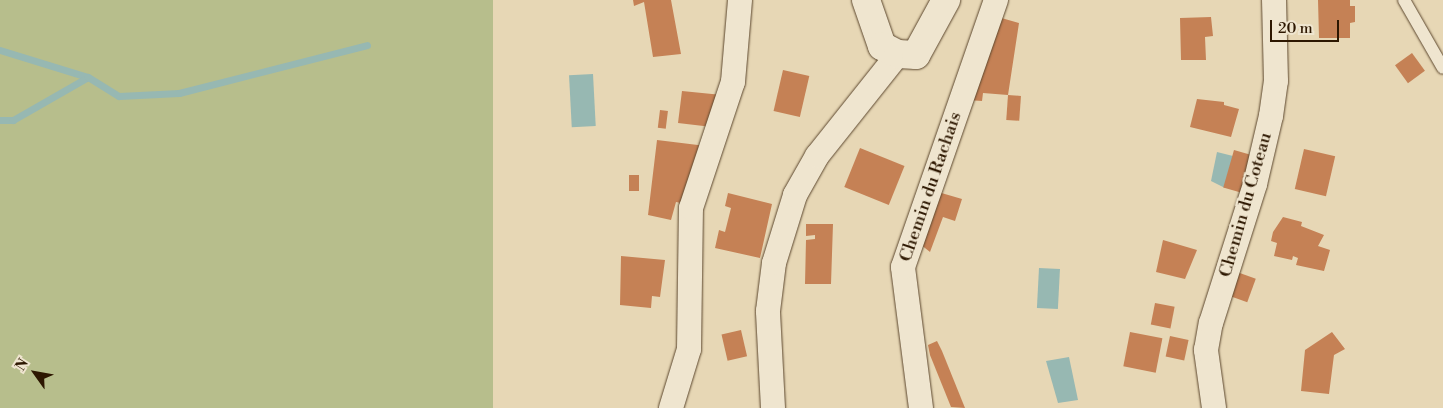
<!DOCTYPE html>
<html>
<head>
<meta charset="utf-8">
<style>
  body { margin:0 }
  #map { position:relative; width:1443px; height:408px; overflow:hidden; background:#e7d7b5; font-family:"Libre Bodoni",serif }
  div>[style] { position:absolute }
  .green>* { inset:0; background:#b7be8c; transform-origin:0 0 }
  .water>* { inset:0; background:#97b8b2; transform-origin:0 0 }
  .stream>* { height:7px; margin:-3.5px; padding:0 3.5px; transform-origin:3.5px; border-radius:3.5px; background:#97b8b2 }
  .building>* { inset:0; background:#c58155; transform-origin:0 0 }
  .roads { filter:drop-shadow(0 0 1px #5c472e) drop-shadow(0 0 1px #5c472e) }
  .service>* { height:12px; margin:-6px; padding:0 6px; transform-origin:6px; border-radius:6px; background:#efe5cf }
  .minor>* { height:24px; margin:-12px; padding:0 12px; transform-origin:12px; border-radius:12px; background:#efe5cf }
  .tertiary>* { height:28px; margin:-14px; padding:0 14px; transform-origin:14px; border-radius:14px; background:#efe5cf }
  span { translate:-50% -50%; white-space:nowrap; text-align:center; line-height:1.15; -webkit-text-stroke:4.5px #efe5cf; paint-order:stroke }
  .street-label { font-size:18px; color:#2d1701 }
  .north { position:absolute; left:10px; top:348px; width:50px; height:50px; -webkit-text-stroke:4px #efe5cf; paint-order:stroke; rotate:302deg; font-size:14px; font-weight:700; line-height:20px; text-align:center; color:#2d1701 }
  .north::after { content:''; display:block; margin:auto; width:18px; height:22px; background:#2d1701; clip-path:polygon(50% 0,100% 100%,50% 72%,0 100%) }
  .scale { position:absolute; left:1270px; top:20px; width:69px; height:22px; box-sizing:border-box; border:2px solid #2d1701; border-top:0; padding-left:6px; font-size:15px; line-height:18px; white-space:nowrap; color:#2d1701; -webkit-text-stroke:4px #efe5cf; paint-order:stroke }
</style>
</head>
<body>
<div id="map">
  <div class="green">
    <i style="left:0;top:0;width:493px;height:408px"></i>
  </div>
  <div class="water">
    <i style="left:593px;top:74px;width:52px;height:24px;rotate:87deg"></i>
    <i style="clip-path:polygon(1217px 152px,1233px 156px,1225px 188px,1211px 181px)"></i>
    <i style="left:1039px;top:268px;width:21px;height:40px;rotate:3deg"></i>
    <i style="clip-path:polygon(1069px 357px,1078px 400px,1058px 403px,1046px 361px)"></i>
  </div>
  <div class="stream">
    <i style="left:0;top:50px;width:92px;rotate:17.1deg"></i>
    <i style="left:0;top:120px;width:13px"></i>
    <i style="left:13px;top:120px;width:86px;rotate:-29.8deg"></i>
    <i style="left:88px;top:77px;width:36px;rotate:32deg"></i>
    <i style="left:119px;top:96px;width:60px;rotate:-2.9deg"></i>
    <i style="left:179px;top:93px;width:194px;rotate:-14.3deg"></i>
  </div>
  <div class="building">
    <i style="clip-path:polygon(633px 0,671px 0,681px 54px,653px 57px,644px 2px,634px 6px)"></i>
    <i style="clip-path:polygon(1318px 0,1350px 0,1350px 6px,1355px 6px,1355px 22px,1350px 23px,1350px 38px,1319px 38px)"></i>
    <i style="clip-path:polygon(998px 17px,1019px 23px,1008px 95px,983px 93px,982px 101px,968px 100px)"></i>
    <i style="clip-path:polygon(1211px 17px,1213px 36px,1205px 37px,1206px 60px,1181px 60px,1180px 18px)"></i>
    <i style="left:1412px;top:53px;width:22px;height:21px;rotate:54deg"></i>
    <i style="left:783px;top:70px;width:27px;height:42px;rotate:13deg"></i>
    <i style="clip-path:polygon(682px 91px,722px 95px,712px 127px,678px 123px)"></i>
    <i style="left:1008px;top:95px;width:13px;height:25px;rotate:4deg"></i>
    <i style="clip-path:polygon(1197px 99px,1224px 102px,1224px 105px,1239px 109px,1231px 137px,1190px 127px)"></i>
    <i style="left:660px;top:110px;width:8px;height:18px;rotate:7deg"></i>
    <i style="clip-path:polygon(657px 140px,706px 146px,681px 203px,676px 202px,671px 220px,648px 215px)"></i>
    <i style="left:860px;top:148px;width:48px;height:42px;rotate:22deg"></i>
    <i style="left:1304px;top:149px;width:32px;height:41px;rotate:13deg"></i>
    <i style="left:1234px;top:150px;width:19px;height:39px;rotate:16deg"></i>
    <i style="left:629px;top:175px;width:10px;height:16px"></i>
    <i style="clip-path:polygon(938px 192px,962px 199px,955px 221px,943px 217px,930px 252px,920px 244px)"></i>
    <i style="clip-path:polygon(728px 193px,772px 204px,760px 258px,715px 248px,719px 230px,725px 232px,731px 208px,725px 206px)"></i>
    <i style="clip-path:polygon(1283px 217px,1302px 222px,1301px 226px,1324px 235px,1318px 246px,1330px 250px,1324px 271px,1296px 265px,1298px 258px,1293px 256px,1292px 260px,1274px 256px,1277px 243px,1271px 241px,1273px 232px)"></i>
    <i style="clip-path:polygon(806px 224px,833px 224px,831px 284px,805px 284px,806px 240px,815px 239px,815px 235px,806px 236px)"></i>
    <i style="clip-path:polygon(1163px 240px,1197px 250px,1185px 279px,1156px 272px)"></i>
    <i style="clip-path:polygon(621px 256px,665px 260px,660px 297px,652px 296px,651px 308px,620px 305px)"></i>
    <i style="left:1237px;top:272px;width:20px;height:25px;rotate:20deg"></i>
    <i style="left:1155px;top:303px;width:20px;height:22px;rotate:11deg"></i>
    <i style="left:741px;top:330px;width:27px;height:20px;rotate:77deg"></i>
    <i style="left:1130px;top:332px;width:33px;height:35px;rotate:11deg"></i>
    <i style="clip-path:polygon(1332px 332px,1345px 349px,1334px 355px,1329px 394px,1301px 391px,1305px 350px)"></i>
    <i style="left:1170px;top:336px;width:19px;height:21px;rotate:12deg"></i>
    <i style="clip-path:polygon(937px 341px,942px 351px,965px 408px,951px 407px,930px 355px,928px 345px)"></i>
  </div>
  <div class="roads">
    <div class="service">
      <i style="left:1404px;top:0;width:78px;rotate:60.2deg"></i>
    </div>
    <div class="minor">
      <i style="left:671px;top:408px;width:62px;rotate:-73deg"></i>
      <i style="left:689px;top:349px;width:141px;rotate:-89.2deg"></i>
      <i style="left:691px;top:208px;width:133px;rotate:-71.6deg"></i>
      <i style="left:733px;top:82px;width:82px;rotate:-85.1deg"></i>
      <i style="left:773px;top:408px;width:97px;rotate:-93deg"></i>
      <i style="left:768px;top:311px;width:48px;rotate:-82.9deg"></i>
      <i style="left:774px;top:263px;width:71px;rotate:-72.8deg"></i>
      <i style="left:795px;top:195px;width:45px;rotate:-60.6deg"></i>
      <i style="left:817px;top:156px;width:130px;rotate:-51.5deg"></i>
      <i style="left:921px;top:408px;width:142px;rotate:-97.3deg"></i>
      <i style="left:903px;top:267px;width:283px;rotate:-70.8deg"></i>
      <i style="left:1214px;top:408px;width:59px;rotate:-97.9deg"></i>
      <i style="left:1206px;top:350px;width:27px;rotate:-80deg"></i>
      <i style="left:1211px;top:323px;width:146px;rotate:-72.4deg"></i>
      <i style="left:1255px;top:184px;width:70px;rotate:-76.8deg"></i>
      <i style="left:1271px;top:116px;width:35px;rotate:-82deg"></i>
      <i style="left:1276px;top:81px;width:81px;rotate:-91.4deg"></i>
    </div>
    <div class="tertiary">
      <i style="left:866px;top:0;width:49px;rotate:70.8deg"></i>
      <i style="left:882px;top:46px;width:18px;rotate:27deg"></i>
      <i style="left:898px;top:54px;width:18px;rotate:3deg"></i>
      <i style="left:916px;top:55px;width:63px;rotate:-61.4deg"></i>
    </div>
  </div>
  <div class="street-label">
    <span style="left:931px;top:187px;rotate:-71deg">Chemin du Rachais</span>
    <span style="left:1246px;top:205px;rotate:-74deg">Chemin du Coteau</span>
  </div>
  <div class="north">N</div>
  <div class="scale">20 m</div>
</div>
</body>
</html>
